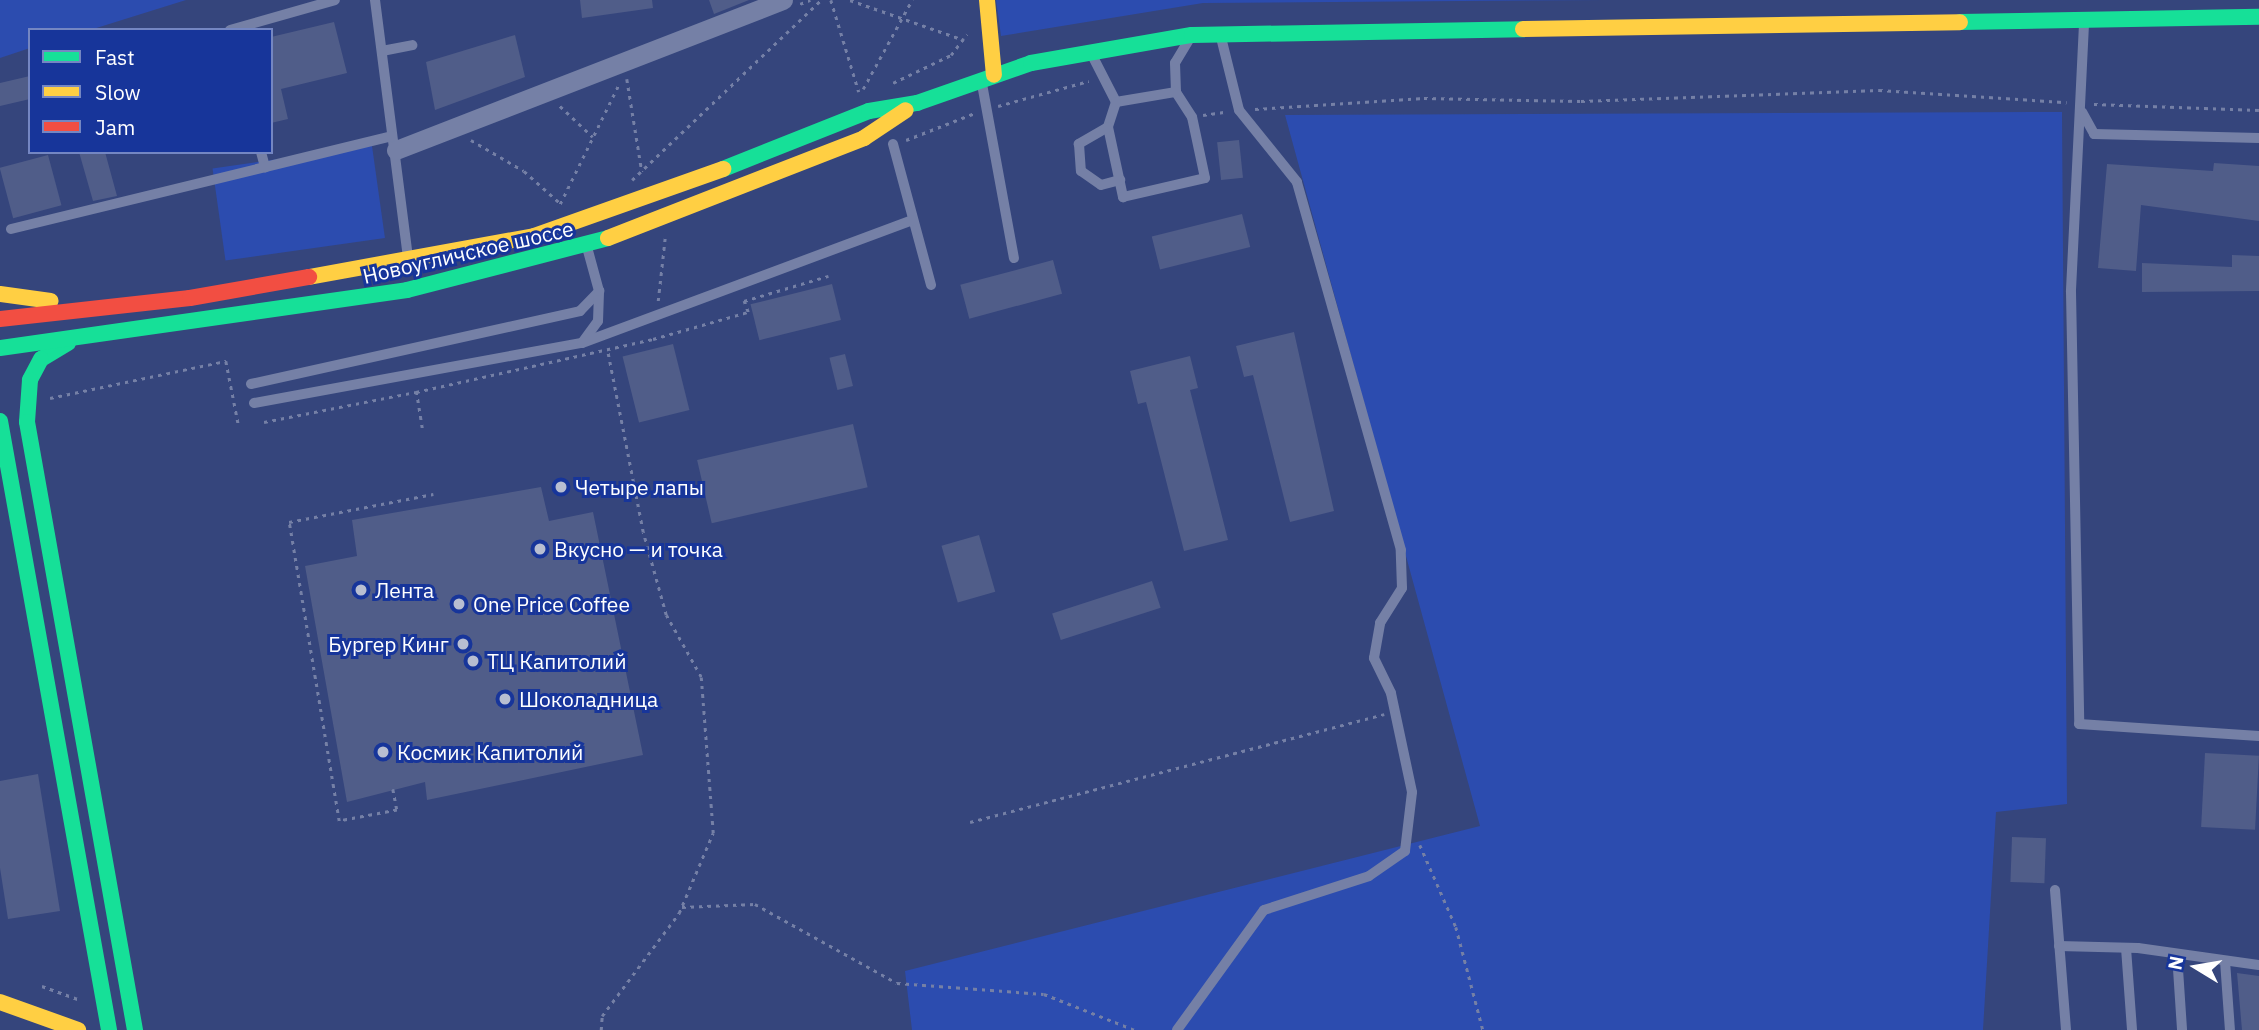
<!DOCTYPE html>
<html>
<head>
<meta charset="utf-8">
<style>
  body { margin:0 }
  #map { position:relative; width:2259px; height:1030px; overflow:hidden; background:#35457c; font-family:"IBM Plex Sans",sans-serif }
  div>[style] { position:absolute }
  .green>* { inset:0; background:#2c4caf; transform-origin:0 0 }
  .building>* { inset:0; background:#505d89; transform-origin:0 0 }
  .path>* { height:2.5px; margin-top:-1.25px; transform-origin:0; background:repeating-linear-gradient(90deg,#7580a6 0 3.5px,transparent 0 8.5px) }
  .lane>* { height:10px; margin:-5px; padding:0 5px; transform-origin:5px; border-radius:5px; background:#7580a6 }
  .street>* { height:19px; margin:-9.5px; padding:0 9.5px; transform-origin:9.5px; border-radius:9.5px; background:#7580a6 }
  .fast>* { height:16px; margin:-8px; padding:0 8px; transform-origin:8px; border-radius:8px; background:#16e098 }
  .slow>* { height:16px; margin:-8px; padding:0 8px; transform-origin:8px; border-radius:8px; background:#ffcf43 }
  .jam>* { height:16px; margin:-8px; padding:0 8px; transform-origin:8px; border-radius:8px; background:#f24e42 }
  .dots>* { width:19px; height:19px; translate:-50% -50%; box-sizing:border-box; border:4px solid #17359a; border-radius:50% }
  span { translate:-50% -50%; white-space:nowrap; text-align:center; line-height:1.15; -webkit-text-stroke:6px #17359a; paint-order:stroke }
  .street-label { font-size:21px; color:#fff }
  .poi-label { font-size:21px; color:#fff }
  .left { translate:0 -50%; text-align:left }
  .right { translate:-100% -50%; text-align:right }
  .legend { position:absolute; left:28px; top:28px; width:245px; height:126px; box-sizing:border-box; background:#17359a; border:2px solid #7486c2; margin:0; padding:9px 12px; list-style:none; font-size:21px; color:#fff }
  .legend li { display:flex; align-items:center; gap:14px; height:35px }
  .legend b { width:35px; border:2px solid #7486c2 }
  .north { position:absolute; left:2161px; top:932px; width:70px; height:70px; -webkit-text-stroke:5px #17359a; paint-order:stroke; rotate:281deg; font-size:19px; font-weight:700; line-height:28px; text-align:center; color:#fff }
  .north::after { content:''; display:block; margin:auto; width:24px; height:32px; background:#fff; clip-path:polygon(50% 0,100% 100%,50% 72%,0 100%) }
</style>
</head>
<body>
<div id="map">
  <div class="green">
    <i style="clip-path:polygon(0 0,186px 0,90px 30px,30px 30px,30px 48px,0 58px)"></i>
    <i style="clip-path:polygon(996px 0,1603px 0,1203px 3px,1001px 36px)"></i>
    <i style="clip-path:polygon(2062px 112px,2067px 804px,1996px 812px,1983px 1030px,912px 1030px,905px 971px,1480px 826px,1285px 115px)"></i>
    <i style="left:372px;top:146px;width:93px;height:161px;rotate:82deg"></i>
  </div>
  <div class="building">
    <i style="clip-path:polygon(580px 0,652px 0,653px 8px,582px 18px)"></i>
    <i style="clip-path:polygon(709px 0,749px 0,714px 14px)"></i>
    <i style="clip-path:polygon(334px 22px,347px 73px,281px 89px,288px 119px,271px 123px,271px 37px)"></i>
    <i style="clip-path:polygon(515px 35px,525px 77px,435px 110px,426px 62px)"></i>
    <i style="clip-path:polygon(30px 76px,30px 99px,0 106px,0 83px)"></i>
    <i style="left:1239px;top:140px;width:38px;height:22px;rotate:84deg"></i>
    <i style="clip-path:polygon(79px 152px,105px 152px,117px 196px,93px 201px)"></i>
    <i style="left:48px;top:155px;width:52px;height:50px;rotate:75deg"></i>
    <i style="clip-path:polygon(2214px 163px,2259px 166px,2259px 221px,2141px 205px,2136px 271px,2098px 268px,2107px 164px,2213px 171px)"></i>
    <i style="left:1242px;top:214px;width:34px;height:93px;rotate:76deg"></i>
    <i style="clip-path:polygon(2232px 255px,2259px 256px,2259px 291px,2142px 292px,2142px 263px,2232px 267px)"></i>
    <i style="left:1053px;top:260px;width:35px;height:96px;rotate:75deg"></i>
    <i style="left:832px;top:284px;width:37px;height:84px;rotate:76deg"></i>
    <i style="clip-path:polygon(1294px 332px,1334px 511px,1290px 522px,1253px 375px,1244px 377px,1236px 346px)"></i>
    <i style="left:673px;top:344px;width:68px;height:52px;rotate:76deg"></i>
    <i style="left:845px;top:354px;width:33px;height:16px;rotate:76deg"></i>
    <i style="clip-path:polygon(1190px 356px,1198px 388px,1190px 390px,1228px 540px,1184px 551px,1146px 402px,1138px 404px,1130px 371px)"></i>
    <i style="left:853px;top:424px;width:65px;height:160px;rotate:77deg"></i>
    <i style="clip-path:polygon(541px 487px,549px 521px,593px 512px,643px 755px,427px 800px,425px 782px,347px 802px,305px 566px,357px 556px,352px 520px)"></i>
    <i style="left:979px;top:535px;width:59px;height:39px;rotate:74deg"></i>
    <i style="left:1152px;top:581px;width:28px;height:105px;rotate:72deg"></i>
    <i style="left:2205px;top:753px;width:54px;height:74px;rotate:3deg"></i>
    <i style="clip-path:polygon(38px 774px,60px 911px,8px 919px,0 868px,0 781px)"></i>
    <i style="left:2012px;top:837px;width:34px;height:45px;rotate:2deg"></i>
    <i style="clip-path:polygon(2237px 973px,2259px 976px,2259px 1030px,2242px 1030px)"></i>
  </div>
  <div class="path">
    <i style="left:831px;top:0;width:96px;rotate:73.1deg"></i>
    <i style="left:850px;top:0;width:121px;rotate:19.3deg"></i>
    <i style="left:800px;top:4px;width:11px;rotate:-22deg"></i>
    <i style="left:627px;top:79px;width:94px;rotate:80.8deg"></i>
    <i style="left:893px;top:83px;width:64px;rotate:-25.8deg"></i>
    <i style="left:951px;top:55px;width:26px;rotate:-53deg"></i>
    <i style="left:863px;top:89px;width:102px;rotate:-61.2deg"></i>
    <i style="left:2094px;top:104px;width:165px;rotate:2.1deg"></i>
    <i style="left:560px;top:106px;width:45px;rotate:43.2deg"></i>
    <i style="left:998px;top:106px;width:94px;rotate:-15.4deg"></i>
    <i style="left:1255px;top:109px;width:169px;rotate:-3.7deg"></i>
    <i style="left:1424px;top:98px;width:157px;rotate:1.1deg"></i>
    <i style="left:1581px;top:101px;width:298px;rotate:-2.1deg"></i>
    <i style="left:1879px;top:90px;width:188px;rotate:3.7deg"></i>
    <i style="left:1203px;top:115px;width:21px;rotate:-8deg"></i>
    <i style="left:471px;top:140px;width:61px;rotate:30.3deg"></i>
    <i style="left:524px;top:171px;width:50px;rotate:41.7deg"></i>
    <i style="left:906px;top:140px;width:74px;rotate:-21.4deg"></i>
    <i style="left:632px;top:180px;width:261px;rotate:-43.6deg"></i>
    <i style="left:560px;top:204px;width:134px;rotate:-63.8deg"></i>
    <i style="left:658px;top:301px;width:63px;rotate:-83.7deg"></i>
    <i style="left:50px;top:398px;width:180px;rotate:-11.9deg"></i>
    <i style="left:226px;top:361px;width:67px;rotate:78.9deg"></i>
    <i style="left:264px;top:422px;width:155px;rotate:-11.2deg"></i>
    <i style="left:422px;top:428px;width:36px;rotate:-99deg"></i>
    <i style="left:416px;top:392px;width:243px;rotate:-12.6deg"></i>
    <i style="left:653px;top:339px;width:99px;rotate:-15.9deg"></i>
    <i style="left:748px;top:312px;width:12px;rotate:-110deg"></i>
    <i style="left:744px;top:301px;width:88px;rotate:-16.6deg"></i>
    <i style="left:393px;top:789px;width:21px;rotate:79deg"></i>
    <i style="left:397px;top:810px;width:59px;rotate:169.3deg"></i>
    <i style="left:339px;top:821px;width:303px;rotate:-99.5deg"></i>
    <i style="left:289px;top:522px;width:147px;rotate:-11deg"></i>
    <i style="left:970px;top:822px;width:428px;rotate:-14.6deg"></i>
    <i style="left:1420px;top:845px;width:90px;rotate:66.3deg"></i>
    <i style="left:1456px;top:927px;width:106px;rotate:75.3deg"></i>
    <i style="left:682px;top:907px;width:73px;rotate:-2.4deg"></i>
    <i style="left:755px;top:904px;width:162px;rotate:29.1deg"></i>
    <i style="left:897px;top:983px;width:147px;rotate:4.3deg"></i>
    <i style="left:1044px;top:994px;width:98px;rotate:21.6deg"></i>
    <i style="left:42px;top:986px;width:38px;rotate:20deg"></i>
    <i style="left:601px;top:1030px;width:14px;rotate:-86deg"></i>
    <i style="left:602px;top:1016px;width:129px;rotate:-53.2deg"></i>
    <i style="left:679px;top:913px;width:87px;rotate:-67deg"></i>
    <i style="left:713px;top:833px;width:156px;rotate:-94.4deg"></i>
    <i style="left:701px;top:677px;width:71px;rotate:-119.4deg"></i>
    <i style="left:666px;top:615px;width:86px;rotate:-105.5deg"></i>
    <i style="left:643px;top:532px;width:187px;rotate:-101.1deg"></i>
  </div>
  <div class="lane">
    <i style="left:375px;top:0;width:258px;rotate:82.7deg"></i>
    <i style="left:2084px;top:24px;width:268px;rotate:92.8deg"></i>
    <i style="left:2071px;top:292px;width:432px;rotate:88.9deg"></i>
    <i style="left:2079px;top:724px;width:180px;rotate:3.8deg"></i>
    <i style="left:230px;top:30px;width:109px;rotate:-15.9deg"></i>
    <i style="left:382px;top:51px;width:31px;rotate:-11deg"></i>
    <i style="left:1093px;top:57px;width:51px;rotate:62.9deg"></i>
    <i style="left:1116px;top:102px;width:61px;rotate:-9.5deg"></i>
    <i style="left:1176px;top:92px;width:29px;rotate:-92deg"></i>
    <i style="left:1175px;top:63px;width:26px;rotate:-59deg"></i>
    <i style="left:982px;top:84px;width:177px;rotate:79.6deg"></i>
    <i style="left:1116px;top:102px;width:26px;rotate:108deg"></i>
    <i style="left:1108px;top:127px;width:72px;rotate:77.9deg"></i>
    <i style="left:1123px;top:197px;width:84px;rotate:-13deg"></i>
    <i style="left:1205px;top:178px;width:62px;rotate:-102deg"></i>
    <i style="left:1192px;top:117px;width:30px;rotate:-123deg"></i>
    <i style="left:2082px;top:112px;width:25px;rotate:61deg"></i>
    <i style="left:2094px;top:134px;width:165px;rotate:1.4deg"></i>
    <i style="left:1108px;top:127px;width:34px;rotate:150deg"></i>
    <i style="left:1079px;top:144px;width:27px;rotate:86deg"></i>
    <i style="left:1081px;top:171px;width:24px;rotate:35deg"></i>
    <i style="left:1101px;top:185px;width:20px;rotate:-15deg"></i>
    <i style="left:893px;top:144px;width:146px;rotate:74.9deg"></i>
    <i style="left:261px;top:152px;width:16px;rotate:75deg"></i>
    <i style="left:11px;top:229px;width:392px;rotate:-13.7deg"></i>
    <i style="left:582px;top:343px;width:352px;rotate:-20.4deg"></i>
    <i style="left:251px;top:384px;width:337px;rotate:-12.5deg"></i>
    <i style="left:580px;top:311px;width:28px;rotate:-46deg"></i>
    <i style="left:254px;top:403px;width:333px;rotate:-10.4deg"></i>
    <i style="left:582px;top:343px;width:27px;rotate:-54deg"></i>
    <i style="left:598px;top:321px;width:30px;rotate:-88deg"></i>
    <i style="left:599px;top:291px;width:46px;rotate:-105.3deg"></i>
    <i style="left:2055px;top:890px;width:140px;rotate:85.5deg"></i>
    <i style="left:2059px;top:946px;width:79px;rotate:1.5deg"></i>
    <i style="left:2138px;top:948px;width:122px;rotate:8deg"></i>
    <i style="left:2126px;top:948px;width:82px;rotate:85.8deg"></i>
    <i style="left:2177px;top:954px;width:76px;rotate:86.2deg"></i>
    <i style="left:2225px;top:961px;width:69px;rotate:85.9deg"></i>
    <i style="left:1177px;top:1030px;width:148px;rotate:-54.1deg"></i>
    <i style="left:1264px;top:910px;width:110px;rotate:-17.9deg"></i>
    <i style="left:1369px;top:876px;width:44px;rotate:-34.8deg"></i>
    <i style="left:1405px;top:851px;width:59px;rotate:-83.2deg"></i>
    <i style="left:1412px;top:792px;width:101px;rotate:-102deg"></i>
    <i style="left:1391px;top:693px;width:39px;rotate:-116deg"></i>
    <i style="left:1374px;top:658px;width:36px;rotate:-80deg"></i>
    <i style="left:1380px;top:623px;width:41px;rotate:-57.8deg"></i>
    <i style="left:1402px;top:588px;width:38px;rotate:-92deg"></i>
    <i style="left:1401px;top:550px;width:382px;rotate:-105.8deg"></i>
    <i style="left:1297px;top:182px;width:92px;rotate:-128.9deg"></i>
    <i style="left:1239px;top:110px;width:75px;rotate:-103.9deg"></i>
  </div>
  <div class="street">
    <i style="left:396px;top:150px;width:415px;rotate:-21.2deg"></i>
  </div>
  <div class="fast">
    <i style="left:1960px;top:22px;width:299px;rotate:-1deg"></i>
    <i style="left:723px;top:169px;width:157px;rotate:-21.7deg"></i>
    <i style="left:869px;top:111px;width:49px;rotate:-9.5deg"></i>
    <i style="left:917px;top:103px;width:121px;rotate:-19.3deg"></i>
    <i style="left:1031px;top:63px;width:163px;rotate:-9.9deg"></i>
    <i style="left:1192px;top:35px;width:331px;rotate:-1deg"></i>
    <i style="left:68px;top:343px;width:31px;rotate:149deg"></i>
    <i style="left:41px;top:359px;width:24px;rotate:118deg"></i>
    <i style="left:30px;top:380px;width:42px;rotate:94.1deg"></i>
    <i style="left:27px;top:422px;width:618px;rotate:79.93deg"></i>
    <i style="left:0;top:348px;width:411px;rotate:-8.1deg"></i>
    <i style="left:407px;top:290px;width:208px;rotate:-14.5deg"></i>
    <i style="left:0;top:421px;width:619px;rotate:79.85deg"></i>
  </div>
  <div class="slow">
    <i style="left:987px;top:0;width:75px;rotate:84.7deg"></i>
    <i style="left:1523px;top:29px;width:437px;rotate:-0.9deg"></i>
    <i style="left:608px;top:238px;width:275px;rotate:-21.3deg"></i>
    <i style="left:864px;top:138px;width:50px;rotate:-33.7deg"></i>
    <i style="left:309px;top:277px;width:229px;rotate:-10.3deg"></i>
    <i style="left:534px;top:236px;width:201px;rotate:-19.5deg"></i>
    <i style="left:0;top:294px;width:51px;rotate:7.8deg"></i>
    <i style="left:0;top:1002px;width:83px;rotate:19.7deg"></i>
  </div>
  <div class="jam">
    <i style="left:0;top:319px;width:191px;rotate:-6.3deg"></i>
    <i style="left:190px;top:298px;width:121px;rotate:-10deg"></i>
  </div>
  <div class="dots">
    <i style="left:561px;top:487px;background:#b8bed1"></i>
    <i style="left:540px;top:549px;background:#b8bed1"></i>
    <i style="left:361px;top:590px;background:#b8bed1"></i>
    <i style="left:459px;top:604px;background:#b8bed1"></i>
    <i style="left:463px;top:644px;background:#b8bed1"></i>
    <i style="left:473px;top:661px;background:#b8bed1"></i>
    <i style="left:505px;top:699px;background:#b8bed1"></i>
    <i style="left:383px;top:752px;background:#b8bed1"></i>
  </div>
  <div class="street-label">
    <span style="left:468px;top:252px;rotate:-13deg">Новоугличское шоссе</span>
  </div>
  <div class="poi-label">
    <span class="left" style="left:575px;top:487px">Четыре лапы</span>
    <span class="left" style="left:554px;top:549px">Вкусно — и точка</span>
    <span class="left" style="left:375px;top:590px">Лента</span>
    <span class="left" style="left:473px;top:604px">One Price Coffee</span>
    <span class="right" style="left:449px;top:644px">Бургер Кинг</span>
    <span class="left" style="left:487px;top:661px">ТЦ Капитолий</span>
    <span class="left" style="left:519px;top:699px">Шоколадница</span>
    <span class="left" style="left:397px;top:752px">Космик Капитолий</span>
  </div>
  <ul class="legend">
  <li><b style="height:9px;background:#16e098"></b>Fast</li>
  <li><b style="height:9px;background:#ffcf43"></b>Slow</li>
  <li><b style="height:9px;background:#f24e42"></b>Jam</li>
  </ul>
  <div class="north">N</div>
</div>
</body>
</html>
